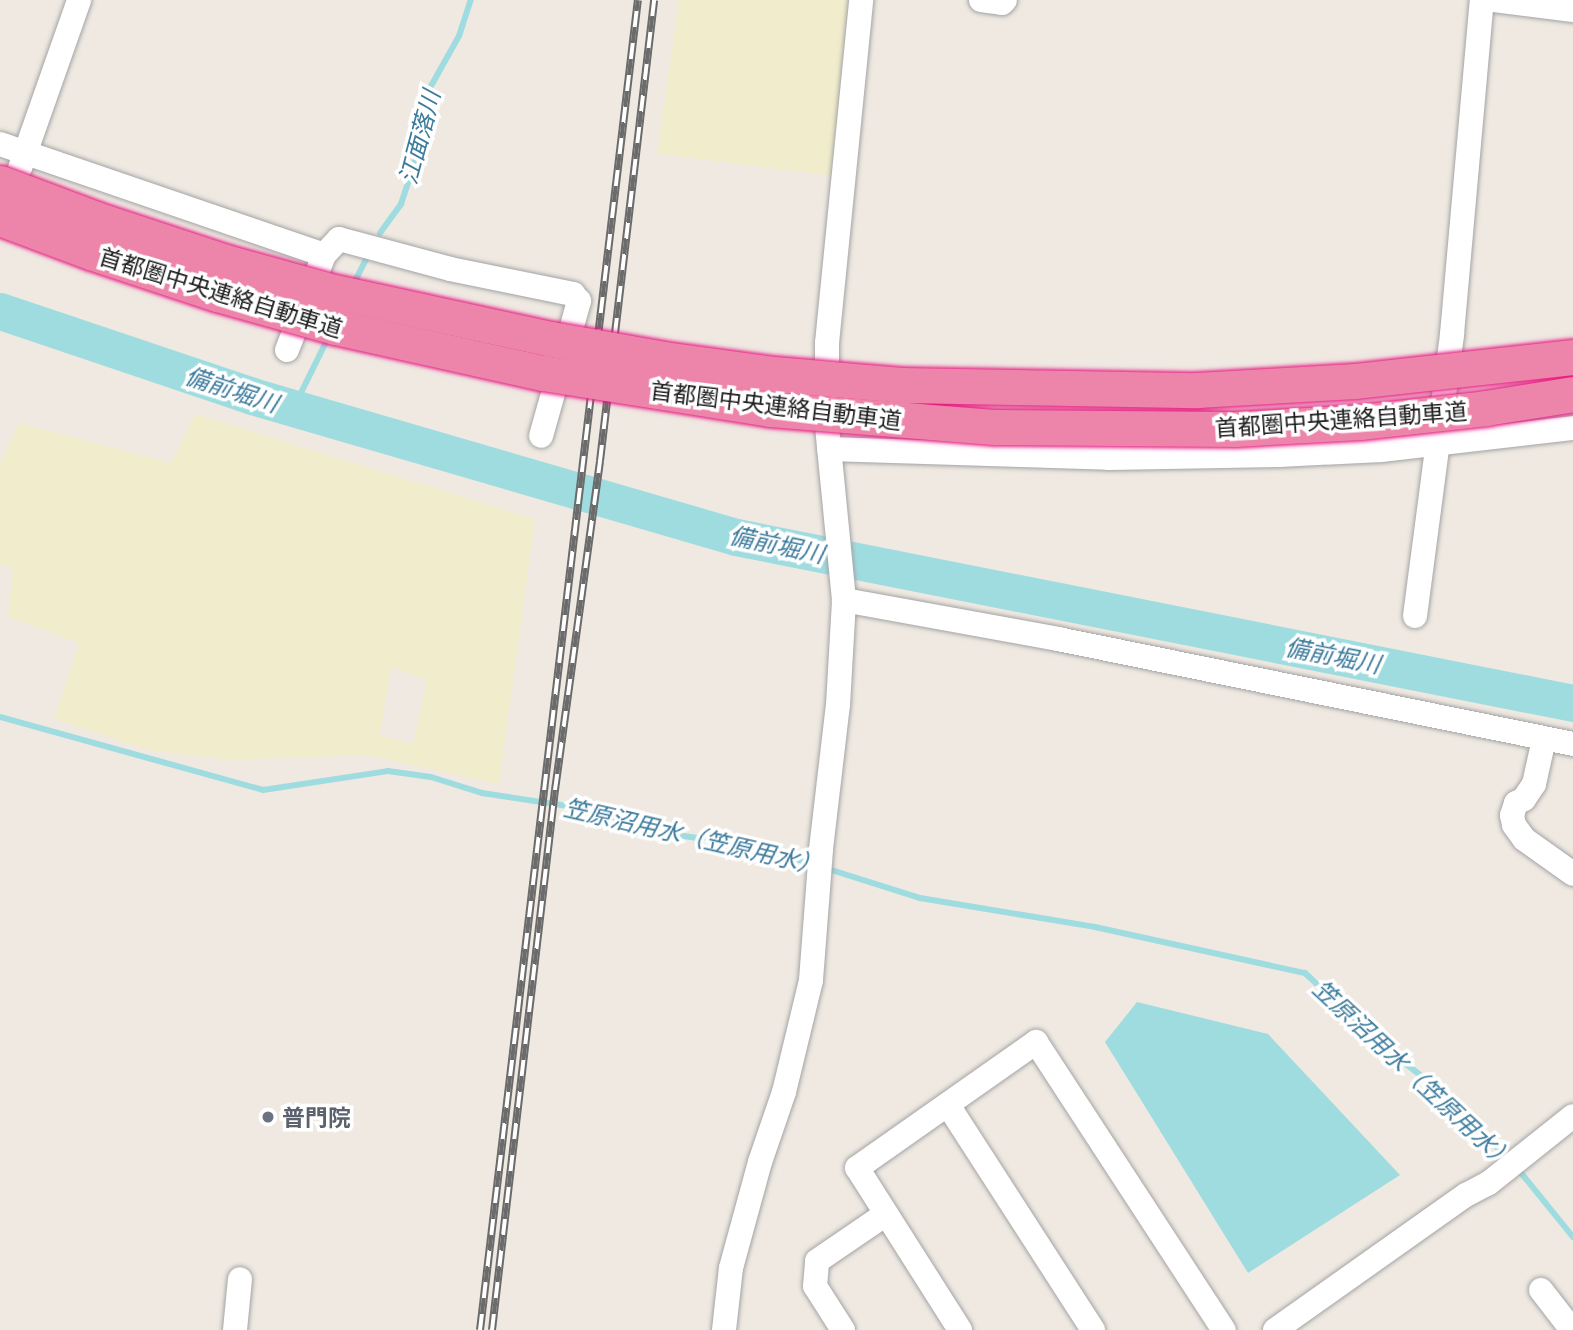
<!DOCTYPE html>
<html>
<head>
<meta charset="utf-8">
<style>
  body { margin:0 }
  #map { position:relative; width:1573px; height:1330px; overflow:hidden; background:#efe9e2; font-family:Manrope,"Noto Sans JP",sans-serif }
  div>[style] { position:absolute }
  .farmland>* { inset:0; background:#f0eccc }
  .water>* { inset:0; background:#9fdce0 }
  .stream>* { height:6px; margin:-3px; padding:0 3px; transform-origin:3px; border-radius:3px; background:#9fdce0 }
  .river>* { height:37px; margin:-18.5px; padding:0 18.5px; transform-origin:18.5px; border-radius:18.5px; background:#9fdce0 }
  .roads { filter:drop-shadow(0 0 2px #a4a4a4) drop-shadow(0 0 2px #a4a4a4) }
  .minor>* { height:24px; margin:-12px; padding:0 12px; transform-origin:12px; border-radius:12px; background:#fff }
  .rail>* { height:8px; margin-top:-4px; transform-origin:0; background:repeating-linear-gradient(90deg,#fff 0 16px,#6b6b6b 0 32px); box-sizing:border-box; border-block:2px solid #6b6b6b }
  .bridges { filter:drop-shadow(0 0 2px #e51780) drop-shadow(0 0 2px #e51780) }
  .highway-bridge>* { height:35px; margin:-17.5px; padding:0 17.5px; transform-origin:17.5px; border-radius:17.5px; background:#ed84a9 }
  .dots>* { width:19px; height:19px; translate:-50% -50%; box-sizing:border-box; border:4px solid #fff; border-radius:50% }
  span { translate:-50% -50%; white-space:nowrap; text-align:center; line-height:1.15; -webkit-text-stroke:7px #fff; paint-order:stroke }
  .street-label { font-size:23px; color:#1d1d1d }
  .worship-label { font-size:23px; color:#5b616d; font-weight:700 }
  .left { translate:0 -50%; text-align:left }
  .water-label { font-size:24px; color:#3c7b9c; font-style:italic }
</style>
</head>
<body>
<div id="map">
  <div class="farmland">
    <i style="clip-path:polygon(679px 0,853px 0,834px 176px,657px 154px)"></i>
    <i style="clip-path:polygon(evenodd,195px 414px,535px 519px,499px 784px,367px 755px,230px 760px,148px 750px,54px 719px,79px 643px,8px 617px,13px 568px,0 564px,0 464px,19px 423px,171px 463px,195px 414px,391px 667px,427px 680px,413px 744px,380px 735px,391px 667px)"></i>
  </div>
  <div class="water">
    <i style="clip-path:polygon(1137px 1002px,1268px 1034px,1400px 1175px,1248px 1273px,1105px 1042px)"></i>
  </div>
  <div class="stream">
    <i style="left:380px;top:233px;width:36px;rotate:-54deg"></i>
    <i style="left:401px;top:204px;width:52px;rotate:-71.9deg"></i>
    <i style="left:417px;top:155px;width:61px;rotate:-81.5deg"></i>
    <i style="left:426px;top:95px;width:68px;rotate:-60.8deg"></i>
    <i style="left:459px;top:36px;width:38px;rotate:-72deg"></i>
    <i style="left:353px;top:285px;width:34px;rotate:-63deg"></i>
    <i style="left:294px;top:407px;width:79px;rotate:-63.8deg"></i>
    <i style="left:0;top:717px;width:273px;rotate:15.5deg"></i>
    <i style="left:263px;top:790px;width:126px;rotate:-8.6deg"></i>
    <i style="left:388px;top:771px;width:43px;rotate:7.9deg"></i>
    <i style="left:431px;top:777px;width:53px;rotate:17.4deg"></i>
    <i style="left:482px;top:793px;width:100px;rotate:8.6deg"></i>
    <i style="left:581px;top:808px;width:65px;rotate:19.8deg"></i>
    <i style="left:642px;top:830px;width:84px;rotate:8.2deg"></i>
    <i style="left:725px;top:842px;width:93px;rotate:13.7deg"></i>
    <i style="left:825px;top:868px;width:100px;rotate:17.5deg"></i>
    <i style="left:920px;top:898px;width:177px;rotate:9.4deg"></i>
    <i style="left:1095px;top:927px;width:215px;rotate:12.4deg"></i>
    <i style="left:1305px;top:973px;width:115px;rotate:42.9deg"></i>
    <i style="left:1389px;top:1051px;width:61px;rotate:37.6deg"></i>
    <i style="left:1437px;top:1088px;width:103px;rotate:44.6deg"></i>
    <i style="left:1517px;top:1168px;width:89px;rotate:50.9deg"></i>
  </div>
  <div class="river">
    <i style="left:0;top:311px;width:266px;rotate:18.6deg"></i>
    <i style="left:252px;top:396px;width:504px;rotate:16.24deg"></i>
    <i style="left:736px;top:537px;width:853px;rotate:11.22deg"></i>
  </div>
  <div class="roads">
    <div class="minor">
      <i style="left:981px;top:0;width:21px;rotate:8deg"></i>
      <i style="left:1002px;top:3px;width:4px;rotate:-45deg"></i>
      <i style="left:1494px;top:0;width:80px;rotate:7.2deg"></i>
      <i style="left:0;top:144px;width:342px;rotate:18.9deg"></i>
      <i style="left:20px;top:168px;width:178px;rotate:-70.6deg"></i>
      <i style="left:287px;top:350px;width:102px;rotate:-68.7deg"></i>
      <i style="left:324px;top:255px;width:22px;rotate:-47deg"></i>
      <i style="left:339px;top:239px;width:115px;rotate:15.1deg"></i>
      <i style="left:450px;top:269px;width:126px;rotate:11.5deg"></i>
      <i style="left:573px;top:294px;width:9px;rotate:49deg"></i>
      <i style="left:579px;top:301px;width:140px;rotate:105.7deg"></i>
      <i style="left:829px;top:449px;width:280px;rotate:1.8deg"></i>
      <i style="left:1109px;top:458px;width:170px;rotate:-1deg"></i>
      <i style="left:1279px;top:455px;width:103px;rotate:-2.8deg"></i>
      <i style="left:1382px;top:450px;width:192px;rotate:-6.6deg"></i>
      <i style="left:844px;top:600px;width:218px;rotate:10.3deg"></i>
      <i style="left:1058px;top:639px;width:526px;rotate:11.52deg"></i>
      <i style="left:1415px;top:616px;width:284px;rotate:-82.5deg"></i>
      <i style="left:1452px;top:334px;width:335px;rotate:-84.9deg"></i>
      <i style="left:1544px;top:739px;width:46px;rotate:102.5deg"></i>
      <i style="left:1534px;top:784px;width:18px;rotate:124deg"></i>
      <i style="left:1524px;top:799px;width:9px;rotate:153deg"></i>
      <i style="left:1516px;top:803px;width:13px;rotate:108deg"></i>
      <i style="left:1512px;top:815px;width:10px;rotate:79deg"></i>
      <i style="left:1514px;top:825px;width:17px;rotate:54deg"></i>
      <i style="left:1524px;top:839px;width:60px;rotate:35.5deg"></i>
      <i style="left:948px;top:1105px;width:268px;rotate:57.2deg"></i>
      <i style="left:1541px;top:1290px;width:51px;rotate:52.2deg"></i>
      <i style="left:235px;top:1330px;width:51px;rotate:-84.4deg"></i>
      <i style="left:724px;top:1330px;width:62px;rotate:-83.6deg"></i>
      <i style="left:731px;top:1268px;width:110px;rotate:-74.7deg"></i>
      <i style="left:760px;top:1162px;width:74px;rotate:-71.1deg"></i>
      <i style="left:784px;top:1092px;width:115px;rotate:-76.4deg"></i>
      <i style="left:811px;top:980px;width:131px;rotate:-85.6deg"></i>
      <i style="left:821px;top:849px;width:145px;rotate:-83.3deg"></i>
      <i style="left:838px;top:705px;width:105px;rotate:-86.7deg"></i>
      <i style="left:844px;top:600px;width:175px;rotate:-95.6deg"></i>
      <i style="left:827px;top:426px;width:83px;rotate:-90deg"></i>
      <i style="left:827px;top:343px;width:345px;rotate:-84.3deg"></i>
      <i style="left:843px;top:1330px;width:52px;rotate:-122.5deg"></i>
      <i style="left:815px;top:1286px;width:25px;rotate:-85deg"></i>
      <i style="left:817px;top:1261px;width:83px;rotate:-34.3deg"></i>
      <i style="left:960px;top:1330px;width:192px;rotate:-122.4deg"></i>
      <i style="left:857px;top:1168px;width:219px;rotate:-35.1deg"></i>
      <i style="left:1036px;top:1042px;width:344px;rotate:56.9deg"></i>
      <i style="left:1275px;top:1330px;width:234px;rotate:-35.3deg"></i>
      <i style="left:1466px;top:1195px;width:26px;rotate:-28deg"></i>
      <i style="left:1489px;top:1183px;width:107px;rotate:-38.6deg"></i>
    </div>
  </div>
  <div class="rail">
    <i style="left:480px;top:1330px;width:1339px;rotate:-83.23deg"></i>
    <i style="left:492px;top:1330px;width:544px;rotate:-83.35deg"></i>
    <i style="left:555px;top:790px;width:332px;rotate:-82.2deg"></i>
    <i style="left:600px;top:461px;width:464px;rotate:-83.3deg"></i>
  </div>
  <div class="bridges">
    <div class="highway-bridge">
      <i style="left:0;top:183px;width:103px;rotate:20.6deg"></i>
      <i style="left:96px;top:219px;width:137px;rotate:18.3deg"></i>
      <i style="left:226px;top:262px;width:104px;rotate:15.6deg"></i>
      <i style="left:326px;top:290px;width:230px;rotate:12.3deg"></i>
      <i style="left:551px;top:339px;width:115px;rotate:10deg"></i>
      <i style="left:664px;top:359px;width:111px;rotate:7.8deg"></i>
      <i style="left:774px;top:374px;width:128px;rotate:4.9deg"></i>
      <i style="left:902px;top:385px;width:295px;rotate:1deg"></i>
      <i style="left:1197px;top:390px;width:158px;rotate:-3.3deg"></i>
      <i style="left:1355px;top:381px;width:219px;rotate:-6.3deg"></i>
      <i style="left:0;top:218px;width:99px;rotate:20.6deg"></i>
      <i style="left:93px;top:253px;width:131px;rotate:18.3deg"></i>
      <i style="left:217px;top:294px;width:123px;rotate:15.6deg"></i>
      <i style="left:335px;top:327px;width:213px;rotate:12.5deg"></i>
      <i style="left:543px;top:373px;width:230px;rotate:9deg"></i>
      <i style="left:770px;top:409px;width:227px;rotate:4.6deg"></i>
      <i style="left:996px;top:427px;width:239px;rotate:0.5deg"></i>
      <i style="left:1235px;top:429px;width:125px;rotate:-3.2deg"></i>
      <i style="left:1360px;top:422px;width:127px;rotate:-6.3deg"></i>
      <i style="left:1486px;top:408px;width:88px;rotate:-9.1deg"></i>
    </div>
  </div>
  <div class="dots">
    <i style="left:268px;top:1117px;background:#6b7280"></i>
  </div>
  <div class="street-label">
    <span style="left:221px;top:292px;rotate:17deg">首都圏中央連絡自動車道</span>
    <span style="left:776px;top:405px;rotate:7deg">首都圏中央連絡自動車道</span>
    <span style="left:1341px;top:419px;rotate:-4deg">首都圏中央連絡自動車道</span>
  </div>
  <div class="worship-label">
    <span class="left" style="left:282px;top:1117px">普門院</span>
  </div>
  <div class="water-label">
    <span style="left:419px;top:137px;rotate:-75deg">江面落川</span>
    <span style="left:232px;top:389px;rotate:18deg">備前堀川</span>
    <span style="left:777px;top:544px;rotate:12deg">備前堀川</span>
    <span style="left:1333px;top:655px;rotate:11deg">備前堀川</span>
    <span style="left:693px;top:836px;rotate:13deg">笠原沼用水（笠原用水）</span>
    <span style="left:1414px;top:1074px;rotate:43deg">笠原沼用水（笠原用水）</span>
  </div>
</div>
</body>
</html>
